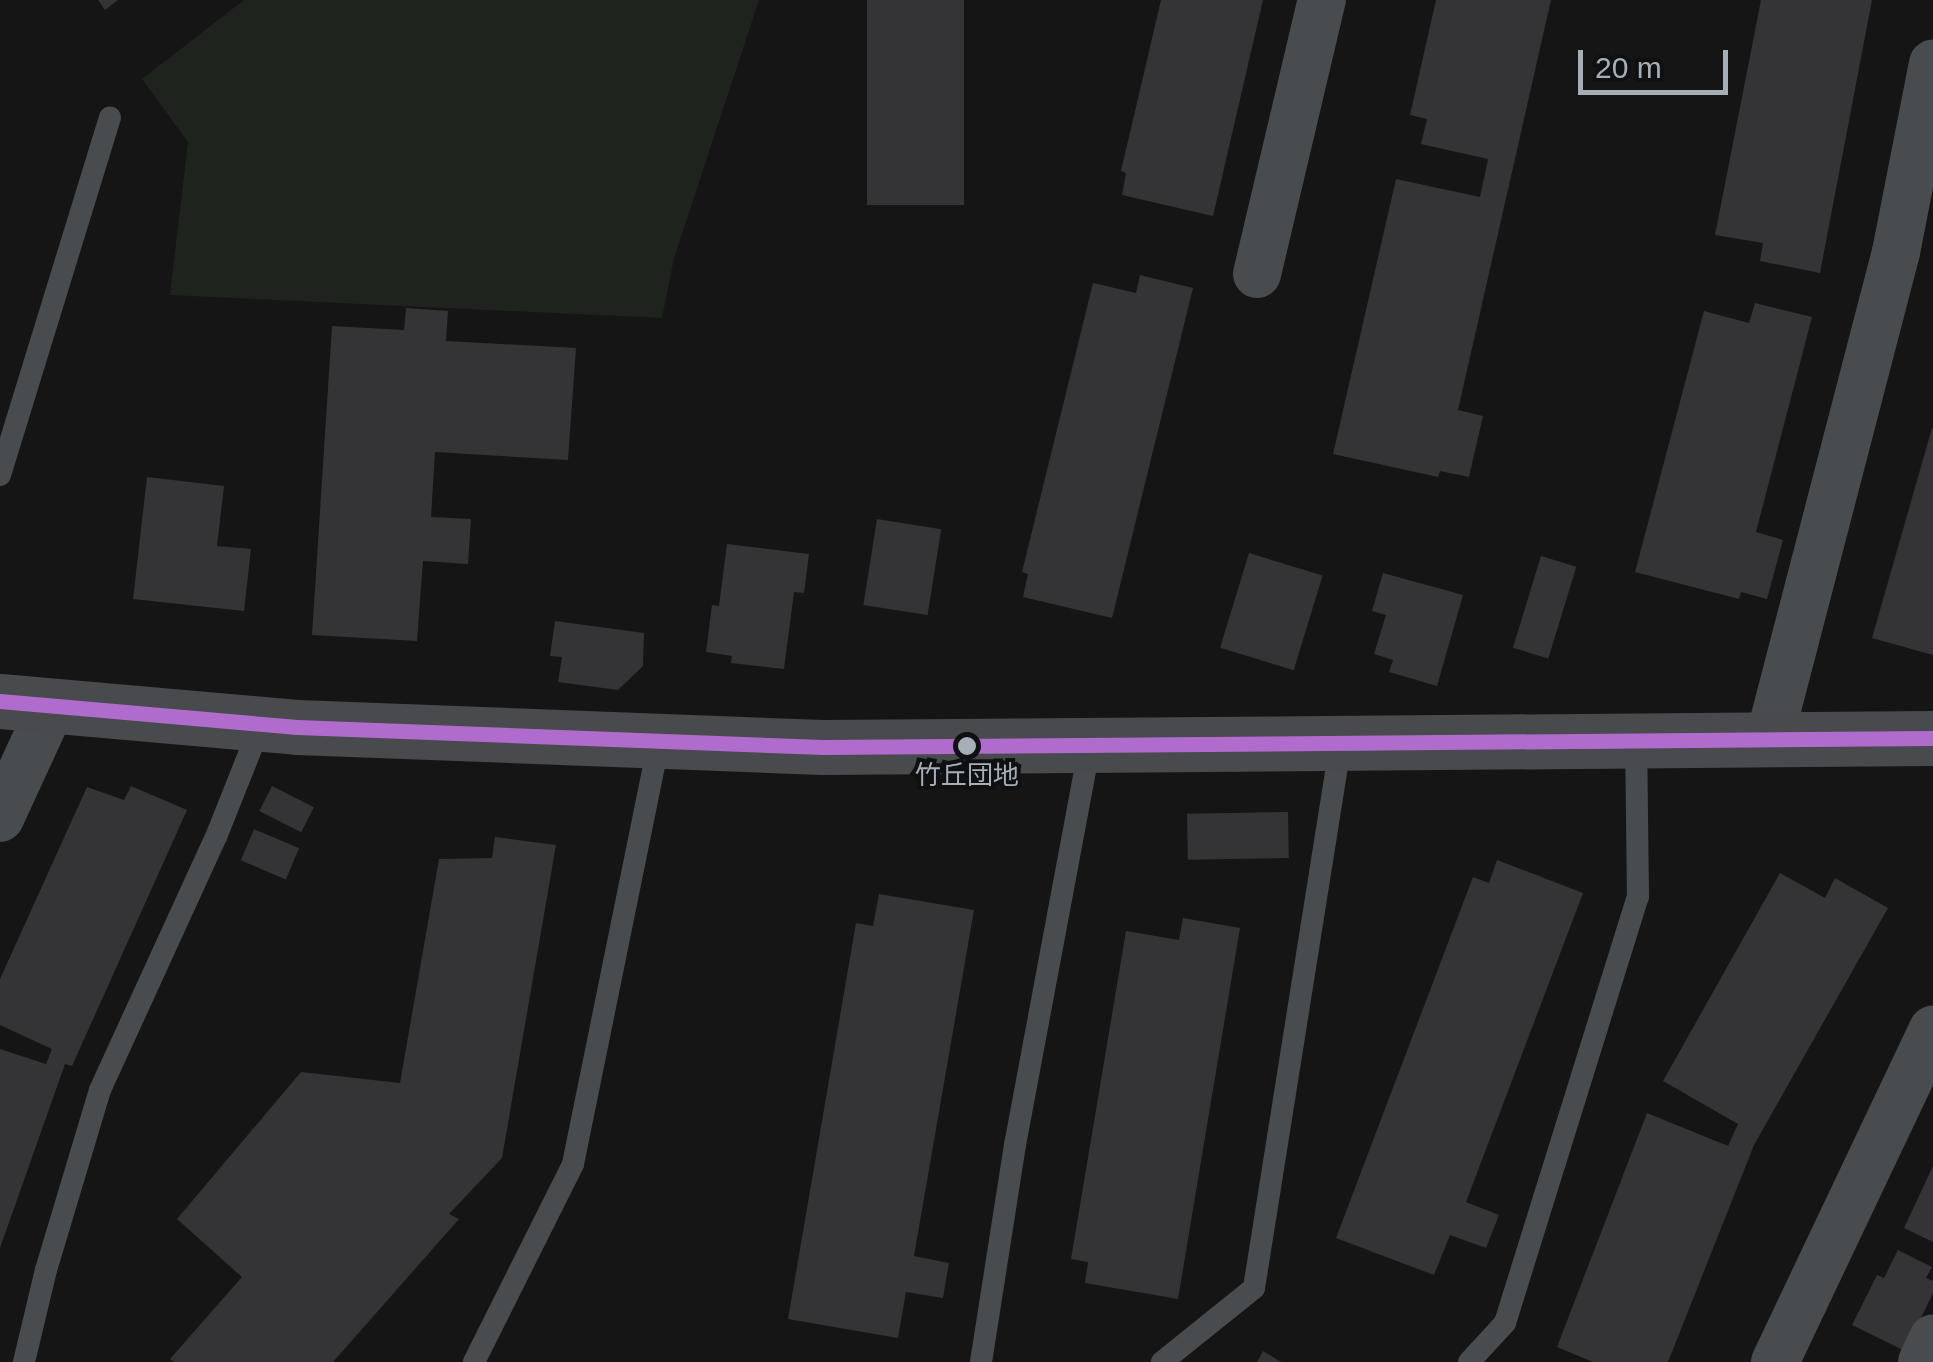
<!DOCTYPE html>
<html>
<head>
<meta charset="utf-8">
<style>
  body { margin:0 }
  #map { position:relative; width:1933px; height:1362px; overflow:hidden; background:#151515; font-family:Arial,"Noto Sans JP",sans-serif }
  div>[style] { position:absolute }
  .green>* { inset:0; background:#1e241d }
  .building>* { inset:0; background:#343436; transform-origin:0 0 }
  .lane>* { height:22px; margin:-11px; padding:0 11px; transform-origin:11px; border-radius:11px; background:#494c4e }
  .street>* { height:48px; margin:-24px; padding:0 24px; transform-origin:24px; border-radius:24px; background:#494c4e }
  .secondary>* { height:55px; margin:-27.5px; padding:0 27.5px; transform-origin:27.5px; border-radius:27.5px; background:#484a4d }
  .bus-1>* { height:15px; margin:-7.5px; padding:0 7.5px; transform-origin:7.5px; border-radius:7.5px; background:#b06ccc }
  .dots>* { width:28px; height:28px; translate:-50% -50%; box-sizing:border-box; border:5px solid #0f1011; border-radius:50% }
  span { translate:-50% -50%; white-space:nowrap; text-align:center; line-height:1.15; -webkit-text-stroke:8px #0f1011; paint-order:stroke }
  .bus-label { font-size:26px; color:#a6aeb7 }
  .scale { position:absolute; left:1578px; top:50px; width:150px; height:45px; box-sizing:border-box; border:5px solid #a6aeb7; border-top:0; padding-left:12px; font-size:30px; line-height:35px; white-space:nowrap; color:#a6aeb7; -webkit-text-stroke:8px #0f1011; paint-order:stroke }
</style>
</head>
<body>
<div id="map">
  <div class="green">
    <i style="clip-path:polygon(244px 0,759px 0,674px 258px,662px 318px,170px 295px,188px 142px,142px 79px)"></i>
  </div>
  <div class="building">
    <i style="clip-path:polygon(98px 0,118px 0,105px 10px)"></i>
    <i style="left:867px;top:0;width:97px;height:205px"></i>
    <i style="clip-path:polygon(1161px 0,1263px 0,1213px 216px,1122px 195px,1126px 173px,1121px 171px)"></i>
    <i style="clip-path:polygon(1436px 0,1551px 0,1458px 410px,1483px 416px,1469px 477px,1440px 471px,1438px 477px,1333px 454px,1396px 179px,1480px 197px,1488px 159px,1421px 144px,1427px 119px,1410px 115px)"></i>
    <i style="clip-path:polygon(1761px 0,1872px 0,1820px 273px,1760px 261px,1763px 243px,1715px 235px)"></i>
    <i style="clip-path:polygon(1140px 275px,1193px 288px,1112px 618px,1023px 597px,1028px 574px,1022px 572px,1093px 283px,1136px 293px)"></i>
    <i style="clip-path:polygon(1755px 303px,1812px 317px,1756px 532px,1783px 540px,1767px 599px,1741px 592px,1739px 599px,1635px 572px,1704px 311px,1749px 323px)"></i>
    <i style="clip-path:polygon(406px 308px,448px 311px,446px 341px,576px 348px,568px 460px,435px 452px,431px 517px,471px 519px,468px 564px,423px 561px,417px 641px,312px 635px,332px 326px,404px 330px)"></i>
    <i style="clip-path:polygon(1932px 428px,1933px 428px,1933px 655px,1872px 638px)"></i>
    <i style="clip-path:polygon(147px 477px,224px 486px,217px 546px,251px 549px,244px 611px,133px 599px)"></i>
    <i style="left:877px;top:519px;width:65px;height:87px;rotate:9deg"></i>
    <i style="clip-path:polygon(727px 544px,809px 554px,804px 593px,794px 592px,784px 669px,731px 663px,732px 656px,706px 652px,712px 605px,719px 606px)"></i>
    <i style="left:1249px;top:553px;width:77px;height:99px;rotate:17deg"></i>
    <i style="left:1541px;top:556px;width:37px;height:96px;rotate:17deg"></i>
    <i style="clip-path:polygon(1383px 573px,1463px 595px,1437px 686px,1389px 672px,1393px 660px,1374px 654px,1386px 615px,1372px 611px)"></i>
    <i style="clip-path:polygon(555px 621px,644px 633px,643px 666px,618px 690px,558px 682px,562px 657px,550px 656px)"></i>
    <i style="clip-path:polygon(131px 786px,187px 810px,72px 1066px,65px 1064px,0 1248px,0 1049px,46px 1064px,52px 1049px,0 1025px,0 979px,87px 787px,124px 800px)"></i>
    <i style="left:272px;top:786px;width:47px;height:28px;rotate:27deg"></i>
    <i style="left:1288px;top:812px;width:46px;height:101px;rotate:89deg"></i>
    <i style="left:254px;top:829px;width:49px;height:34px;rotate:23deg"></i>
    <i style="clip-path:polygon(495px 837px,556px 845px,502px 1158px,449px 1214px,459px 1219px,333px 1362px,174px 1362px,170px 1359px,242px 1277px,177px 1219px,301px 1072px,400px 1083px,439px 859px,492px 858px)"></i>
    <i style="clip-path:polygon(1497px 860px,1583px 893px,1466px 1202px,1499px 1215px,1486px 1248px,1450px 1235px,1434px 1275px,1336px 1238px,1473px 877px,1489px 883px)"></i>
    <i style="clip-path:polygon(1780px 873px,1825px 898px,1835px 878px,1888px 908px,1754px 1145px,1668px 1362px,1593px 1362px,1557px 1347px,1647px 1113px,1728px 1146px,1738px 1124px,1663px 1081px)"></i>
    <i style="clip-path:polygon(879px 894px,974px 910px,914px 1256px,949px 1263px,943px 1298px,906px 1292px,898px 1338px,788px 1319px,856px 923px,873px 926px)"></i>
    <i style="clip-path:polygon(1183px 918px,1240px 928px,1178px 1299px,1085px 1283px,1088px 1262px,1071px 1259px,1126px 931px,1179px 940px)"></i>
    <i style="clip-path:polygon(1933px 1166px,1933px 1242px,1904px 1228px)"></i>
    <i style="clip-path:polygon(1898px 1250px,1932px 1267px,1926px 1278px,1933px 1281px,1933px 1293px,1905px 1351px,1852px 1325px,1877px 1275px,1884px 1278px)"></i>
    <i style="clip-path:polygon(1263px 1351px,1281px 1362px,1257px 1362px)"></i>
  </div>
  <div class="lane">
    <i style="left:0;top:475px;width:374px;rotate:-72.9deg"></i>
    <i style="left:24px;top:1362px;width:95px;rotate:-76.6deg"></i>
    <i style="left:46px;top:1270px;width:188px;rotate:-73.3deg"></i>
    <i style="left:100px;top:1090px;width:278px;rotate:-65.4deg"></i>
    <i style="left:216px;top:837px;width:122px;rotate:-68.3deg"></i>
    <i style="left:474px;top:1362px;width:221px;rotate:-63.4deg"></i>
    <i style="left:573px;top:1164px;width:432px;rotate:-78.5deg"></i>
    <i style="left:981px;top:1362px;width:220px;rotate:-81.1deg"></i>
    <i style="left:1015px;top:1145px;width:407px;rotate:-79.4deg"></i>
    <i style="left:1162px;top:1362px;width:118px;rotate:-38.8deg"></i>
    <i style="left:1254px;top:1288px;width:554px;rotate:-80.96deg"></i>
    <i style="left:1469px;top:1362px;width:53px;rotate:-47.3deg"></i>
    <i style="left:1505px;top:1323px;width:446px;rotate:-72.7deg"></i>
    <i style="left:1638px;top:897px;width:156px;rotate:-90.7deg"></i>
  </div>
  <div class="street">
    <i style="left:1257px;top:274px;width:282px;rotate:-76.7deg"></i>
    <i style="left:1769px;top:740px;width:504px;rotate:-75.41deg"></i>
    <i style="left:1896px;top:252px;width:192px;rotate:-78.9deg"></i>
    <i style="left:0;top:818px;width:122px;rotate:-65.3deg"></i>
    <i style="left:1775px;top:1362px;width:368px;rotate:-64.6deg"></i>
    <i style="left:1922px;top:1362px;width:26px;rotate:-65deg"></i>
  </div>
  <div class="secondary">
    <i style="left:0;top:701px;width:298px;rotate:5deg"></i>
    <i style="left:297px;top:727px;width:526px;rotate:2.18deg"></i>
    <i style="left:823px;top:747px;width:1110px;rotate:-0.46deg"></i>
  </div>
  <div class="bus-1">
    <i style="left:0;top:701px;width:298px;rotate:5deg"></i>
    <i style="left:297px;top:727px;width:526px;rotate:2.18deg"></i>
    <i style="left:823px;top:747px;width:1110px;rotate:-0.46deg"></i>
  </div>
  <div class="dots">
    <i style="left:967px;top:746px;background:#a6aeb7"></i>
  </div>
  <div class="bus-label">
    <span style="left:967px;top:776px">竹丘団地</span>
  </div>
  <div class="scale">20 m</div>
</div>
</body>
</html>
